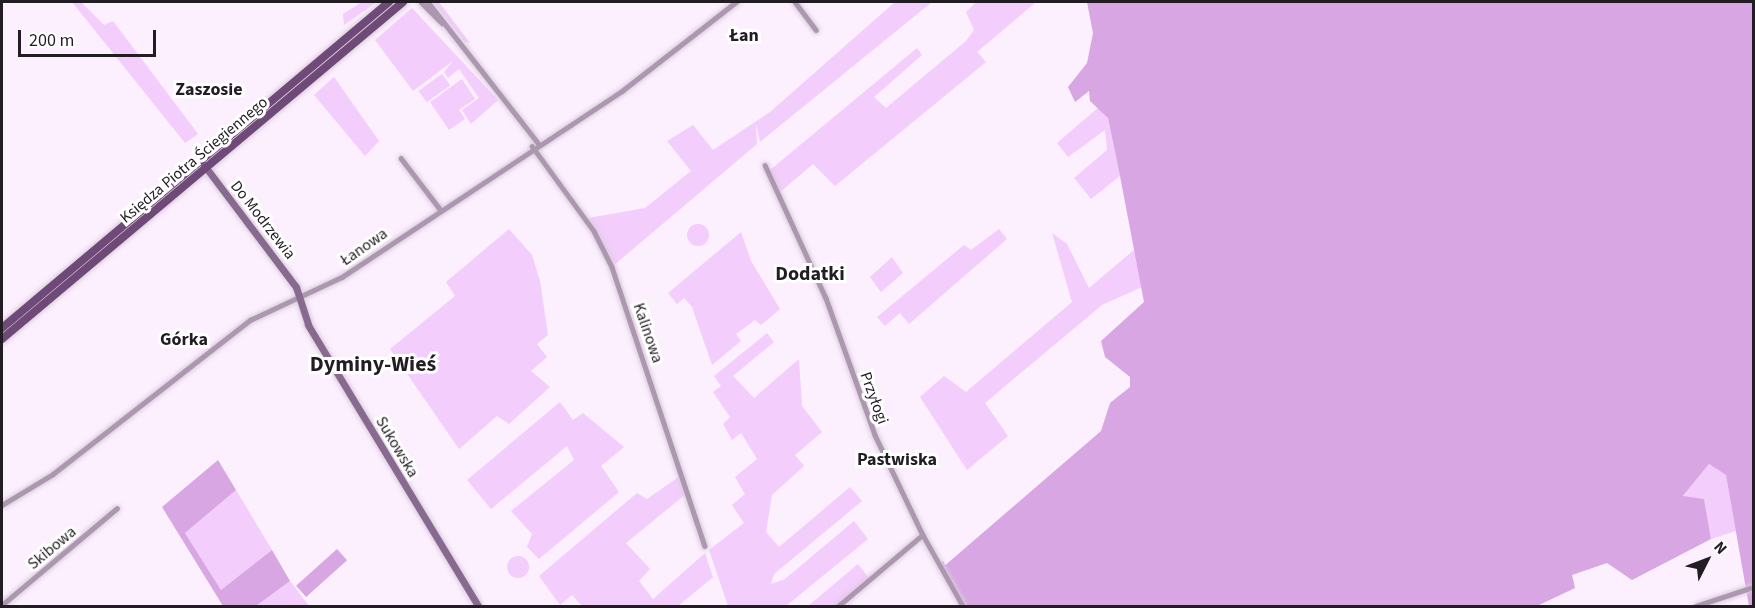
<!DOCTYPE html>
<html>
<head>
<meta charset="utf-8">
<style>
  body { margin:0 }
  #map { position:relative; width:1755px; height:608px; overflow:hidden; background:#fceffe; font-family:"Source Sans 3",sans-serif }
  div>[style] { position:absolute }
  .green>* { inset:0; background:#f3cdfb; transform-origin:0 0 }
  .round { border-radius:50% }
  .forest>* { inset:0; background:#d8a6e2; transform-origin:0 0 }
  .stream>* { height:1.5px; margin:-0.75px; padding:0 0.75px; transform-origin:0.75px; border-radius:0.75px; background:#d6a5e1 }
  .roads { filter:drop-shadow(0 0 2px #d9cddb) drop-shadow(0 0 2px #d9cddb) }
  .street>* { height:4.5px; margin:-2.25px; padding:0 2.25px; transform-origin:2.25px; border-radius:2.25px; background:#ac96b0 }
  .secondary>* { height:7px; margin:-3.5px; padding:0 3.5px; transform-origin:3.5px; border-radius:3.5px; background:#88698f }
  .primary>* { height:8px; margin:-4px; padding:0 4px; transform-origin:4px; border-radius:4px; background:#6f4977 }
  span { translate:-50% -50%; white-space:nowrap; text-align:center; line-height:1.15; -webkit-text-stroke:6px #fff; paint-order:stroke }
  .street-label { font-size:16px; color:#221c23 }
  .neighbourhood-label { font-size:18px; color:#221c23; font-weight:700 }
  .quarter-label { font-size:20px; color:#221c23; font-weight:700 }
  .district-label { font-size:22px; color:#221c23; font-weight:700 }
  .frame { position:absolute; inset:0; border:3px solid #221c23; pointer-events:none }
  .north { position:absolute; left:1677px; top:530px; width:60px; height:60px; -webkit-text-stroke:4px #fff; paint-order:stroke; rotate:48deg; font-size:16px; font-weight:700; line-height:24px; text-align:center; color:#221c23 }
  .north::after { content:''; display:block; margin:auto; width:21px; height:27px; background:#221c23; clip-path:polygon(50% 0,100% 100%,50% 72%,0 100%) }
  .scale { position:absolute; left:18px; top:30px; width:138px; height:27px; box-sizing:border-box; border:3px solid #221c23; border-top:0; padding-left:8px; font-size:18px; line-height:21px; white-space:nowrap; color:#221c23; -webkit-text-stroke:4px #fff; paint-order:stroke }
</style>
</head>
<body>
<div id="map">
  <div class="green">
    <i style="clip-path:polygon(72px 2px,81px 2px,104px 25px,113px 21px,198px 134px,185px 143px)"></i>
    <i style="clip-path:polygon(362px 2px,377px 2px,344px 25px,343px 14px)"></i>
    <i style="clip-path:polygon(433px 2px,439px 2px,470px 43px,465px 42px)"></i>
    <i style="clip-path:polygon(895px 2px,932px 2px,760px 142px,756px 124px,757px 144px,613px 266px,588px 218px,645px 208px,691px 171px,667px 141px,693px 125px,713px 150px,770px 112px)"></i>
    <i style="clip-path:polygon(976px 2px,1036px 2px,977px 52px,986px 62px,835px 186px,813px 164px,780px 192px,770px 170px,917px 48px,922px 55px,874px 97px,886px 108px,966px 41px,974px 30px,966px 12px)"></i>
    <i style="clip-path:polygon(412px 8px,498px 100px,471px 124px,462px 110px,479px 98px,459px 69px,448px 78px,444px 72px,453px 61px,413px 91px,375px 40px)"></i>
    <i style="left:442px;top:74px;width:14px;height:29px;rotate:54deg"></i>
    <i style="clip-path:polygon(334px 77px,379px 141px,365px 156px,314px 95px)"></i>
    <i style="clip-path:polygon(462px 79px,475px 99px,459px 110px,465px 119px,449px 130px,430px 102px)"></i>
    <i style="clip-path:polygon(1099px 107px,1108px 118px,1120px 176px,1091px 199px,1074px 178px,1107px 150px,1105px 130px,1068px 157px,1057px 143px)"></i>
    <i class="round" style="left:687px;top:224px;width:22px;height:22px"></i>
    <i style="clip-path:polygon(509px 229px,532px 255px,540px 281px,548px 335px,537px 344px,547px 357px,531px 371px,550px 387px,509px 424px,497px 416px,459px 449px,390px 349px,455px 296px,446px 282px)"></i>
    <i style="clip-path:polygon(999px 229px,1007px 239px,909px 324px,900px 313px,885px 326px,877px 317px,964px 245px,971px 250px)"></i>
    <i style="clip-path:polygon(741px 232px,751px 261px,780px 309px,761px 325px,755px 320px,736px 334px,741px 341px,712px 365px,692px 307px,684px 298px,677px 304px,668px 293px)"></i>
    <i style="clip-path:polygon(1052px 233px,1067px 244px,1089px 288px,1135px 249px,1142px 287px,1102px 305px,985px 403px,1008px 436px,967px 470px,920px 397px,944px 376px,966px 392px,1072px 302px)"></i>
    <i style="clip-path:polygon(892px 257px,903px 273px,881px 292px,870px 277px)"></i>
    <i style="clip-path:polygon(767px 333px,774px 342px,733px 376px,754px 398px,799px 359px,802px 406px,822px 432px,795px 455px,804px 466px,772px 495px,766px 532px,779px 547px,850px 487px,862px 501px,774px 574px,771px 584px,785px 579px,854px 521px,868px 539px,786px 606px,728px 606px,709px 550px,744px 523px,732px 505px,745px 494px,735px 477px,757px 459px,741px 433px,732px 440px,723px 424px,730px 417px,713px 392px,721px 386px,714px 376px)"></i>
    <i style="clip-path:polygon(560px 402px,573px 420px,583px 413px,624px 447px,601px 466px,619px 492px,539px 559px,527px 547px,532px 534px,511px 511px,574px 460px,567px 446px,491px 509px,467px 480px)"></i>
    <i style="clip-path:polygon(1709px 464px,1726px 475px,1736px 531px,1711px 539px,1704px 499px,1683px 497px)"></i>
    <i style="clip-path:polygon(680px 476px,686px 494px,626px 543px,650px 569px,639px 581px,653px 599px,705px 553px,713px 577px,678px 606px,582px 606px,572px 595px,560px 605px,539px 576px,637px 493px,647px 499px)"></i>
    <i style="clip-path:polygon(236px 490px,272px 550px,221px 590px,185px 533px)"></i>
    <i class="round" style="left:507px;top:556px;width:22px;height:22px"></i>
    <i style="clip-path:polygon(858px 564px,869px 578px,836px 606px,808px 606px)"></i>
    <i style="clip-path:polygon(290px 581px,309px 606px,256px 606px)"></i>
  </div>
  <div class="forest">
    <i style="clip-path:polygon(1087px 2px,1753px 2px,1753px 606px,1749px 606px,1726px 475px,1709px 464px,1683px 496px,1704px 499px,1711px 539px,1632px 580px,1607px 563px,1572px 575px,1575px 588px,1537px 606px,966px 606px,942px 568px,1101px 431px,1110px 403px,1130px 387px,1130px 377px,1105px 357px,1101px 341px,1144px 302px,1120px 176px,1108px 118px,1090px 101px,1089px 91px,1075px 102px,1068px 87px,1087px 63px,1093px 33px)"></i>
    <i style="clip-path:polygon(218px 460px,236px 490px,185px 533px,221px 590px,272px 550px,290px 581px,256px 606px,223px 606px,162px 507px)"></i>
    <i style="left:337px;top:549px;width:15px;height:55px;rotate:48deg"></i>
  </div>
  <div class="stream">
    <i style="left:943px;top:562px;width:13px;rotate:67deg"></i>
  </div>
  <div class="roads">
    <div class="street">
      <i style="left:421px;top:2px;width:30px;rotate:45deg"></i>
      <i style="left:428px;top:2px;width:179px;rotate:52deg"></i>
      <i style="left:795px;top:2px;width:35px;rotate:53deg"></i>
      <i style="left:532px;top:146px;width:105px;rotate:53.9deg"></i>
      <i style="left:594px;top:231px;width:40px;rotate:63.4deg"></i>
      <i style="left:612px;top:267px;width:294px;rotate:71.6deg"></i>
      <i style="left:401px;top:158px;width:64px;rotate:52.6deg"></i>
      <i style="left:765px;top:165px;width:146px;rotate:65.4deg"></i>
      <i style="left:826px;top:298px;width:145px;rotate:70.3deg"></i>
      <i style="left:875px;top:435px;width:111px;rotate:64.4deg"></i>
      <i style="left:923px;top:535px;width:110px;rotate:139.8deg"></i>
      <i style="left:2px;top:505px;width:60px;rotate:-31.3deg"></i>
      <i style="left:53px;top:474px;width:250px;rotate:-38deg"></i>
      <i style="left:250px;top:320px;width:102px;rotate:-25.1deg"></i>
      <i style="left:342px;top:277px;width:336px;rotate:-33.6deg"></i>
      <i style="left:622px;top:91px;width:145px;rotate:-38deg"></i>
      <i style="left:923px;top:535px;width:81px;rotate:60.6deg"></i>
      <i style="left:2px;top:605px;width:150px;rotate:-40.1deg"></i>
      <i style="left:1696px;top:606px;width:57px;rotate:-18.4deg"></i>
    </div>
    <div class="secondary">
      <i style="left:204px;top:165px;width:153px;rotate:53deg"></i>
      <i style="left:296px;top:287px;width:40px;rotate:72deg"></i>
      <i style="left:308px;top:325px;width:328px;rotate:58.8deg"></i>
    </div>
    <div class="primary">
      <i style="left:2px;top:328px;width:506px;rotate:-40.11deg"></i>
      <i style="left:2px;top:339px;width:524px;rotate:-40.04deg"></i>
    </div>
  </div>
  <div class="street-label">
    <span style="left:194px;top:160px;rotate:-40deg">Księdza Piotra Ściegiennego</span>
    <span style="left:263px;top:220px;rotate:52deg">Do Modrzewia</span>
    <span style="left:364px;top:247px;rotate:-35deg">Łanowa</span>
    <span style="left:648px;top:333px;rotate:71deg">Kalinowa</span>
    <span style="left:874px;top:398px;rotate:70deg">Przyłogi</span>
    <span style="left:397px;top:447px;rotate:59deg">Sukowska</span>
    <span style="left:52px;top:548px;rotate:-40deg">Skibowa</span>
  </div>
  <div class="neighbourhood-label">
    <span style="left:744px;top:36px">Łan</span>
    <span style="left:209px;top:90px">Zaszosie</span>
    <span style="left:184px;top:340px">Górka</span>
    <span style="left:897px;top:460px">Pastwiska</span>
  </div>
  <div class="quarter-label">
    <span style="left:810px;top:274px">Dodatki</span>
  </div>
  <div class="district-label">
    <span style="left:373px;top:365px">Dyminy-Wieś</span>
  </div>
  <div class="frame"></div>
  <div class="north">N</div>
  <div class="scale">200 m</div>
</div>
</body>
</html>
